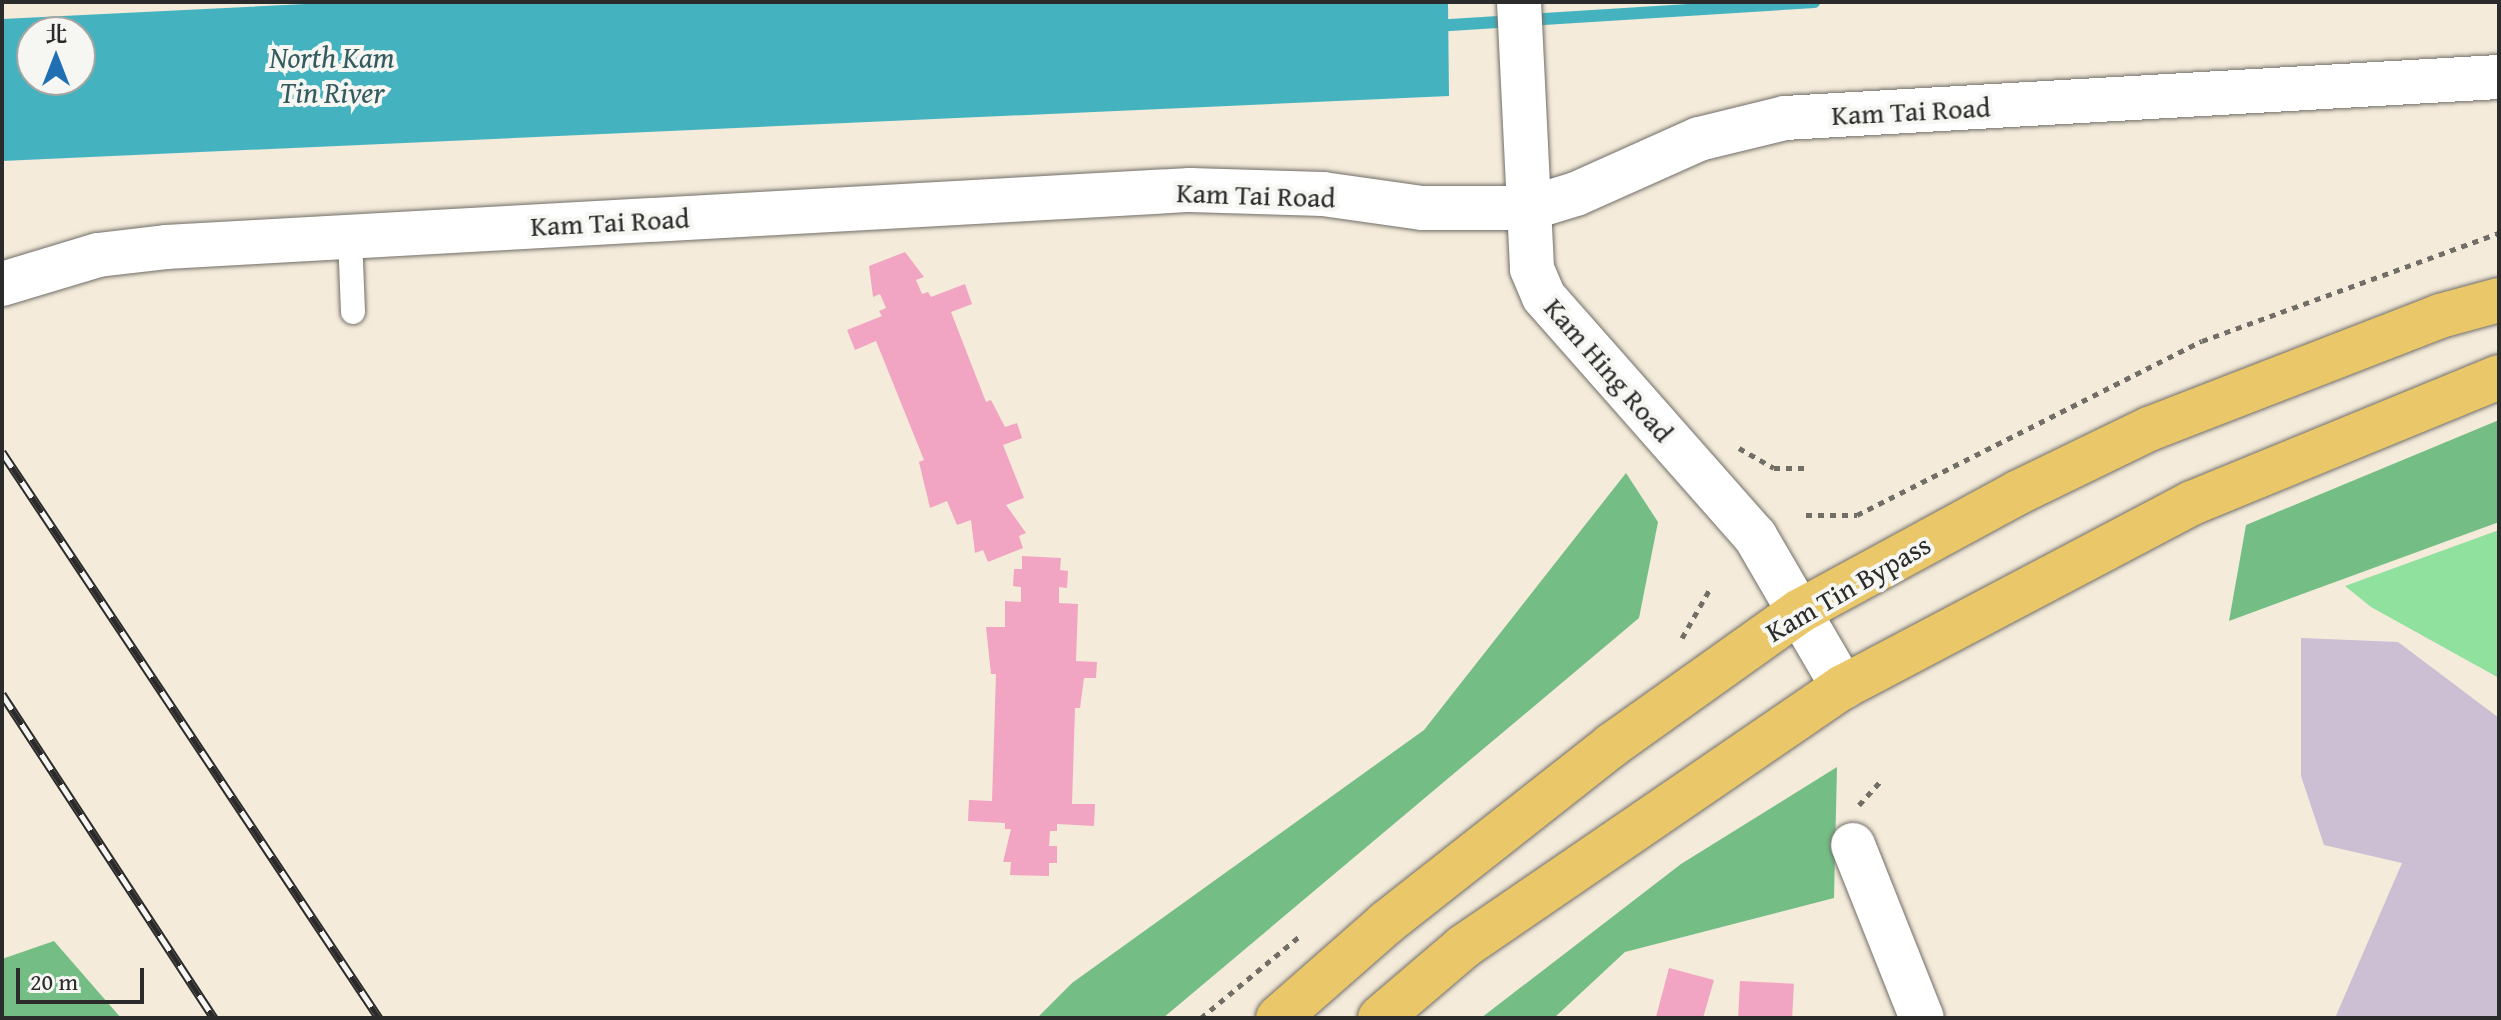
<!DOCTYPE html>
<html>
<head>
<meta charset="utf-8">
<style>
  body { margin:0 }
  #map { position:relative; width:2501px; height:1020px; overflow:hidden; background:#f4ebda; font-family:"Gentium Book Plus","Noto Serif TC",serif }
  div>[style] { position:absolute }
  .industrial>* { inset:0; background:#ccbed3 }
  .green>* { inset:0; background:#90e09e }
  .forest>* { inset:0; background:#74be85 }
  .water>* { inset:0; background:#44b3bf }
  .stream>* { height:12px; margin:-6px; padding:0 6px; transform-origin:6px; border-radius:6px; background:#44b3bf }
  .building>* { inset:0; background:#f1a5c3; transform-origin:0 0 }
  .path>* { height:5px; margin-top:-2.5px; transform-origin:0; background:repeating-linear-gradient(90deg,#716e68 0 6px,transparent 0 12px) }
  .roads { filter:drop-shadow(0 0 2px #716e68) drop-shadow(0 0 2px #716e68) }
  .service>* { height:24px; margin:-12px; padding:0 12px; transform-origin:12px; border-radius:12px; background:#fff }
  .minor>* { height:44px; margin:-22px; padding:0 22px; transform-origin:22px; border-radius:22px; background:#fff }
  .tertiary>* { height:44px; margin:-22px; padding:0 22px; transform-origin:22px; border-radius:22px; background:#fff }
  .primary>* { height:44px; margin:-22px; padding:0 22px; transform-origin:22px; border-radius:22px; background:#eac769 }
  .rail>* { height:9px; margin-top:-4.5px; transform-origin:0; background:repeating-linear-gradient(90deg,#f6f6f2 0 18px,#2b2b2b 0 36px); box-sizing:border-box; border-block:2px solid #2b2b2b }
  span { translate:-50% -50%; white-space:nowrap; text-align:center; line-height:1.15; -webkit-text-stroke:8px #f6f6f2; paint-order:stroke }
  .street-label { font-size:28px; color:#2b2b2b }
  .water-label { font-size:30px; color:#345b5f; font-style:italic }
  .frame { position:absolute; inset:0; border:4px solid #2b2b2b; pointer-events:none }
  .north { position:absolute; left:16px; top:16px; width:80px; height:80px; box-sizing:border-box; background:#f6f6f2; border:2px solid #a5a5a2; border-radius:50%; rotate:0deg; font-size:22px; font-weight:700; line-height:32px; text-align:center; color:#2b2b2b }
  .north::after { content:''; display:block; margin:auto; width:28px; height:36px; background:#1f6fb2; clip-path:polygon(50% 0,100% 100%,50% 72%,0 100%) }
  .scale { position:absolute; left:16px; top:968px; width:128px; height:36px; box-sizing:border-box; border:4px solid #2b2b2b; border-top:0; padding-left:10px; font-size:24px; line-height:28px; white-space:nowrap; color:#2b2b2b; -webkit-text-stroke:6px #f6f6f2; paint-order:stroke }
</style>
</head>
<body>
<div id="map">
  <div class="industrial">
    <i style="clip-path:polygon(2301px 638px,2398px 642px,2499px 718px,2499px 1018px,2335px 1018px,2402px 863px,2324px 845px,2301px 776px)"></i>
  </div>
  <div class="green">
    <i style="clip-path:polygon(2499px 530px,2499px 678px,2371px 607px,2345px 586px)"></i>
  </div>
  <div class="forest">
    <i style="clip-path:polygon(2499px 420px,2499px 522px,2229px 621px,2246px 525px)"></i>
    <i style="clip-path:polygon(1626px 473px,1658px 522px,1639px 618px,1163px 1018px,1037px 1018px,1072px 983px,1424px 730px)"></i>
    <i style="clip-path:polygon(1837px 767px,1834px 898px,1625px 952px,1554px 1018px,1481px 1018px,1681px 864px)"></i>
    <i style="clip-path:polygon(54px 941px,121px 1018px,2px 1018px,2px 959px)"></i>
  </div>
  <div class="water">
    <i style="clip-path:polygon(evenodd,346px 2px,1448px 2px,1449px 96px,2px 161px,2px 19px,346px 2px,32px 32px,80px 32px,80px 80px,32px 80px,32px 32px)"></i>
  </div>
  <div class="stream">
    <i style="left:1434px;top:26px;width:381px;rotate:-3.6deg"></i>
  </div>
  <div class="building">
    <i style="clip-path:polygon(905px 252px,924px 277px,916px 280px,922px 294px,928px 292px,931px 297px,965px 284px,972px 304px,951px 312px,986px 402px,991px 400px,1005px 427px,1017px 423px,1022px 438px,1003px 445px,1024px 498px,1006px 505px,1026px 533px,1019px 536px,1023px 548px,988px 562px,983px 550px,975px 553px,971px 520px,957px 525px,947px 501px,930px 508px,919px 462px,924px 460px,876px 341px,855px 350px,847px 330px,882px 316px,879px 311px,886px 308px,880px 294px,873px 297px,869px 266px)"></i>
    <i style="clip-path:polygon(1022px 556px,1061px 558px,1060px 570px,1068px 571px,1067px 588px,1059px 587px,1059px 603px,1078px 604px,1076px 661px,1097px 662px,1096px 678px,1084px 678px,1080px 708px,1075px 708px,1072px 804px,1095px 804px,1094px 826px,1057px 824px,1057px 831px,1050px 831px,1049px 846px,1057px 846px,1057px 863px,1049px 863px,1049px 876px,1010px 875px,1011px 862px,1003px 862px,1011px 829px,1005px 829px,1005px 823px,968px 821px,969px 800px,992px 801px,996px 674px,991px 674px,986px 627px,1005px 627px,1005px 601px,1021px 602px,1021px 587px,1013px 586px,1014px 569px,1022px 569px)"></i>
    <i style="clip-path:polygon(1669px 968px,1714px 980px,1703px 1018px,1656px 1017px)"></i>
    <i style="left:1740px;top:981px;width:54px;height:37px;rotate:3deg"></i>
  </div>
  <div class="path">
    <i style="left:1739px;top:448px;width:40px;rotate:29.7deg"></i>
    <i style="left:1774px;top:468px;width:36px"></i>
    <i style="left:1806px;top:515px;width:51px"></i>
    <i style="left:1857px;top:515px;width:386px;rotate:-26.8deg"></i>
    <i style="left:2202px;top:341px;width:316px;rotate:-20deg"></i>
    <i style="left:1682px;top:638px;width:59px;rotate:-60.4deg"></i>
    <i style="left:1859px;top:805px;width:31px;rotate:-48deg"></i>
    <i style="left:1201px;top:1018px;width:131px;rotate:-39.7deg"></i>
  </div>
  <div class="roads">
    <div class="service">
      <i style="left:350px;top:237px;width:75px;rotate:87.7deg"></i>
    </div>
    <div class="minor">
      <i style="left:2px;top:284px;width:100px;rotate:-16.8deg"></i>
      <i style="left:98px;top:255px;width:68px;rotate:-6.7deg"></i>
      <i style="left:166px;top:247px;width:1026px;rotate:-3.19deg"></i>
      <i style="left:1190px;top:190px;width:133px;rotate:1.7deg"></i>
      <i style="left:1323px;top:194px;width:100px;rotate:8deg"></i>
      <i style="left:1422px;top:208px;width:108px"></i>
      <i style="left:1530px;top:208px;width:48px;rotate:-16.9deg"></i>
      <i style="left:1576px;top:194px;width:135px;rotate:-24.1deg"></i>
      <i style="left:1699px;top:139px;width:89px;rotate:-13.7deg"></i>
      <i style="left:1785px;top:118px;width:715px;rotate:-3.29deg"></i>
      <i style="left:1853px;top:845px;width:186px;rotate:68.3deg"></i>
    </div>
    <div class="tertiary">
      <i style="left:1519px;top:2px;width:267px;rotate:87.2deg"></i>
      <i style="left:1532px;top:269px;width:30px;rotate:67deg"></i>
      <i style="left:1544px;top:297px;width:319px;rotate:48.6deg"></i>
      <i style="left:1755px;top:536px;width:175px;rotate:59.8deg"></i>
    </div>
    <div class="primary">
      <i style="left:1278px;top:1018px;width:144px;rotate:-41.3deg"></i>
      <i style="left:1386px;top:923px;width:288px;rotate:-38.2deg"></i>
      <i style="left:1612px;top:745px;width:231px;rotate:-35.5deg"></i>
      <i style="left:1800px;top:611px;width:247px;rotate:-28.5deg"></i>
      <i style="left:2017px;top:493px;width:147px;rotate:-25.9deg"></i>
      <i style="left:2149px;top:429px;width:312px;rotate:-21.2deg"></i>
      <i style="left:2440px;top:316px;width:61px;rotate:-15.2deg"></i>
      <i style="left:1380px;top:1018px;width:109px;rotate:-40.5deg"></i>
      <i style="left:1463px;top:947px;width:460px;rotate:-34.4deg"></i>
      <i style="left:1843px;top:687px;width:395px;rotate:-27.8deg"></i>
      <i style="left:2192px;top:503px;width:332px;rotate:-22.3deg"></i>
    </div>
  </div>
  <div class="rail">
    <i style="left:2px;top:452px;width:680px;rotate:56.33deg"></i>
    <i style="left:2px;top:694px;width:387px;rotate:56.8deg"></i>
  </div>
  <div class="street-label">
    <span style="left:1911px;top:111px;rotate:-3deg">Kam Tai Road</span>
    <span style="left:1256px;top:195px;rotate:2deg">Kam Tai Road</span>
    <span style="left:610px;top:222px;rotate:-3deg">Kam Tai Road</span>
    <span style="left:1609px;top:370px;rotate:49deg">Kam Hing Road</span>
    <span style="left:1848px;top:588px;rotate:-30deg">Kam Tin Bypass</span>
  </div>
  <div class="water-label">
    <span style="left:332px;top:74px">North Kam<br>Tin River</span>
  </div>
  <div class="frame"></div>
  <div class="north">北</div>
  <div class="scale">20 m</div>
</div>
</body>
</html>
